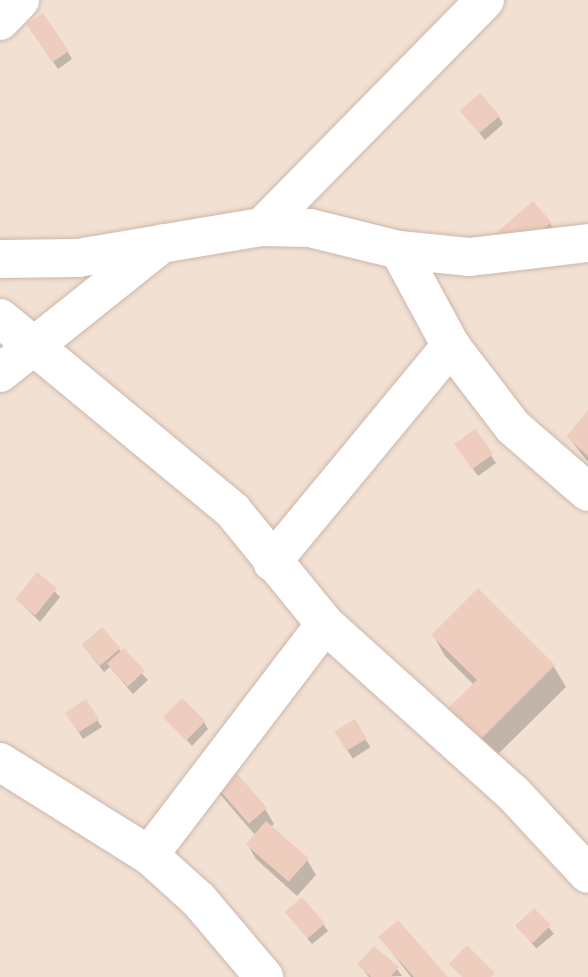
<!DOCTYPE html>
<html>
<head>
<meta charset="utf-8">
<style>
  body { margin:0 }
  #map { position:relative; width:588px; height:977px; overflow:hidden; background:#fbf0e4; font-family:"Source Sans 3",sans-serif }
  div>[style] { position:absolute }
  .residential>* { inset:0; background:#f2e1d3; transform-origin:0 0 }
  .shadow>* { inset:0; background:#0003; transform-origin:0 0 }
  .building>* { inset:0; background:#efcdbe; transform-origin:0 0 }
  .roads { filter:drop-shadow(0 0 2px #ccb7ab) drop-shadow(0 0 2px #ccb7ab) }
  .street>* { height:38px; margin:-19px; padding:0 19px; transform-origin:19px; border-radius:19px; background:#fff }
  span { translate:-50% -50%; white-space:nowrap; text-align:center; line-height:1.15; -webkit-text-stroke:5px #fef5ea; paint-order:stroke }
</style>
</head>
<body>
<div id="map">
  <div class="residential">
    <i style="left:0;top:0;width:588px;height:977px"></i>
  </div>
  <div class="shadow">
    <i style="clip-path:polygon(33px 32px,68px 52px,72px 59px,58px 69px)"></i>
    <i style="clip-path:polygon(462px 112px,499px 117px,503px 124px,485px 140px)"></i>
    <i style="clip-path:polygon(550px 223px,559px 238px,520px 271px,503px 251px)"></i>
    <i style="clip-path:polygon(588px 412px,588px 462px,568px 437px)"></i>
    <i style="clip-path:polygon(475px 432px,496px 463px,478px 476px,461px 452px)"></i>
    <i style="clip-path:polygon(37px 574px,60px 597px,40px 622px,17px 599px)"></i>
    <i style="clip-path:polygon(478px 591px,554px 667px,566px 687px,491px 761px,460px 731px,474px 685px,445px 656px,433px 635px)"></i>
    <i style="clip-path:polygon(119px 649px,148px 680px,133px 694px,110px 667px,104px 672px,88px 652px)"></i>
    <i style="clip-path:polygon(67px 714px,97px 720px,102px 727px,83px 739px)"></i>
    <i style="clip-path:polygon(166px 717px,204px 722px,208px 729px,192px 746px)"></i>
    <i style="left:354px;top:721px;width:31px;height:21px;rotate:58deg"></i>
    <i style="clip-path:polygon(226px 764px,265px 809px,274px 824px,271px 827px,307px 860px,316px 875px,297px 896px,256px 859px,247px 844px,255px 835px,219px 793px)"></i>
    <i style="left:534px;top:910px;width:31px;height:23px;rotate:50deg"></i>
    <i style="clip-path:polygon(286px 912px,323px 924px,328px 931px,312px 944px)"></i>
    <i style="clip-path:polygon(380px 937px,446px 977px,411px 977px)"></i>
    <i style="clip-path:polygon(359px 964px,397px 969px,402px 976px,369px 977px)"></i>
  </div>
  <div class="building">
    <i style="left:43px;top:13px;width:46px;height:20px;rotate:56deg"></i>
    <i style="left:480px;top:93px;width:30px;height:27px;rotate:49deg"></i>
    <i style="left:533px;top:201px;width:28px;height:53px;rotate:49deg"></i>
    <i style="clip-path:polygon(588px 410px,588px 456px,566px 437px)"></i>
    <i style="left:475px;top:429px;width:31px;height:26px;rotate:54deg"></i>
    <i style="left:37px;top:572px;width:26px;height:35px;rotate:39deg"></i>
    <i style="clip-path:polygon(478px 588px,555px 665px,478px 742px,446px 710px,477px 680px,431px 635px)"></i>
    <i style="left:102px;top:627px;width:28px;height:27px;rotate:49deg"></i>
    <i style="left:124px;top:648px;width:31px;height:23px;rotate:48deg"></i>
    <i style="left:182px;top:698px;width:33px;height:27px;rotate:45deg"></i>
    <i style="left:86px;top:699px;width:24px;height:25px;rotate:57deg"></i>
    <i style="left:355px;top:719px;width:23px;height:24px;rotate:59deg"></i>
    <i style="left:227px;top:762px;width:61px;height:24px;rotate:49deg"></i>
    <i style="left:266px;top:821px;width:57px;height:31px;rotate:41deg"></i>
    <i style="left:302px;top:897px;width:35px;height:23px;rotate:49deg"></i>
    <i style="left:534px;top:908px;width:24px;height:26px;rotate:45deg"></i>
    <i style="clip-path:polygon(398px 920px,448px 977px,414px 977px,378px 937px)"></i>
    <i style="clip-path:polygon(467px 945px,495px 973px,491px 977px,462px 977px,449px 964px)"></i>
    <i style="clip-path:polygon(374px 946px,399px 967px,390px 977px,371px 977px,357px 964px)"></i>
  </div>
  <div class="roads">
    <div class="street">
      <i style="left:0;top:21px;width:29px;rotate:-46deg"></i>
      <i style="left:262px;top:227px;width:318px;rotate:-45.5deg"></i>
      <i style="left:399px;top:250px;width:109px;rotate:61.6deg"></i>
      <i style="left:451px;top:346px;width:102px;rotate:52.6deg"></i>
      <i style="left:513px;top:427px;width:99px;rotate:40.9deg"></i>
      <i style="left:0;top:259px;width:78px;rotate:-0.7deg"></i>
      <i style="left:78px;top:258px;width:187px;rotate:-9.6deg"></i>
      <i style="left:262px;top:227px;width:48px;rotate:1.2deg"></i>
      <i style="left:310px;top:228px;width:92px;rotate:13.9deg"></i>
      <i style="left:399px;top:250px;width:70px;rotate:5.7deg"></i>
      <i style="left:469px;top:257px;width:120px;rotate:-6.7deg"></i>
      <i style="left:0;top:318px;width:303px;rotate:39.6deg"></i>
      <i style="left:233px;top:511px;width:146px;rotate:50.8deg"></i>
      <i style="left:325px;top:624px;width:253px;rotate:42deg"></i>
      <i style="left:513px;top:793px;width:110px;rotate:47.2deg"></i>
      <i style="left:0;top:373px;width:208px;rotate:-38.6deg"></i>
      <i style="left:272px;top:562px;width:281px;rotate:-50.4deg"></i>
      <i style="left:0;top:762px;width:176px;rotate:32deg"></i>
      <i style="left:149px;top:855px;width:67px;rotate:42deg"></i>
      <i style="left:199px;top:900px;width:101px;rotate:49.8deg"></i>
      <i style="left:149px;top:855px;width:290px;rotate:-52.7deg"></i>
    </div>
  </div>
</div>
</body>
</html>
